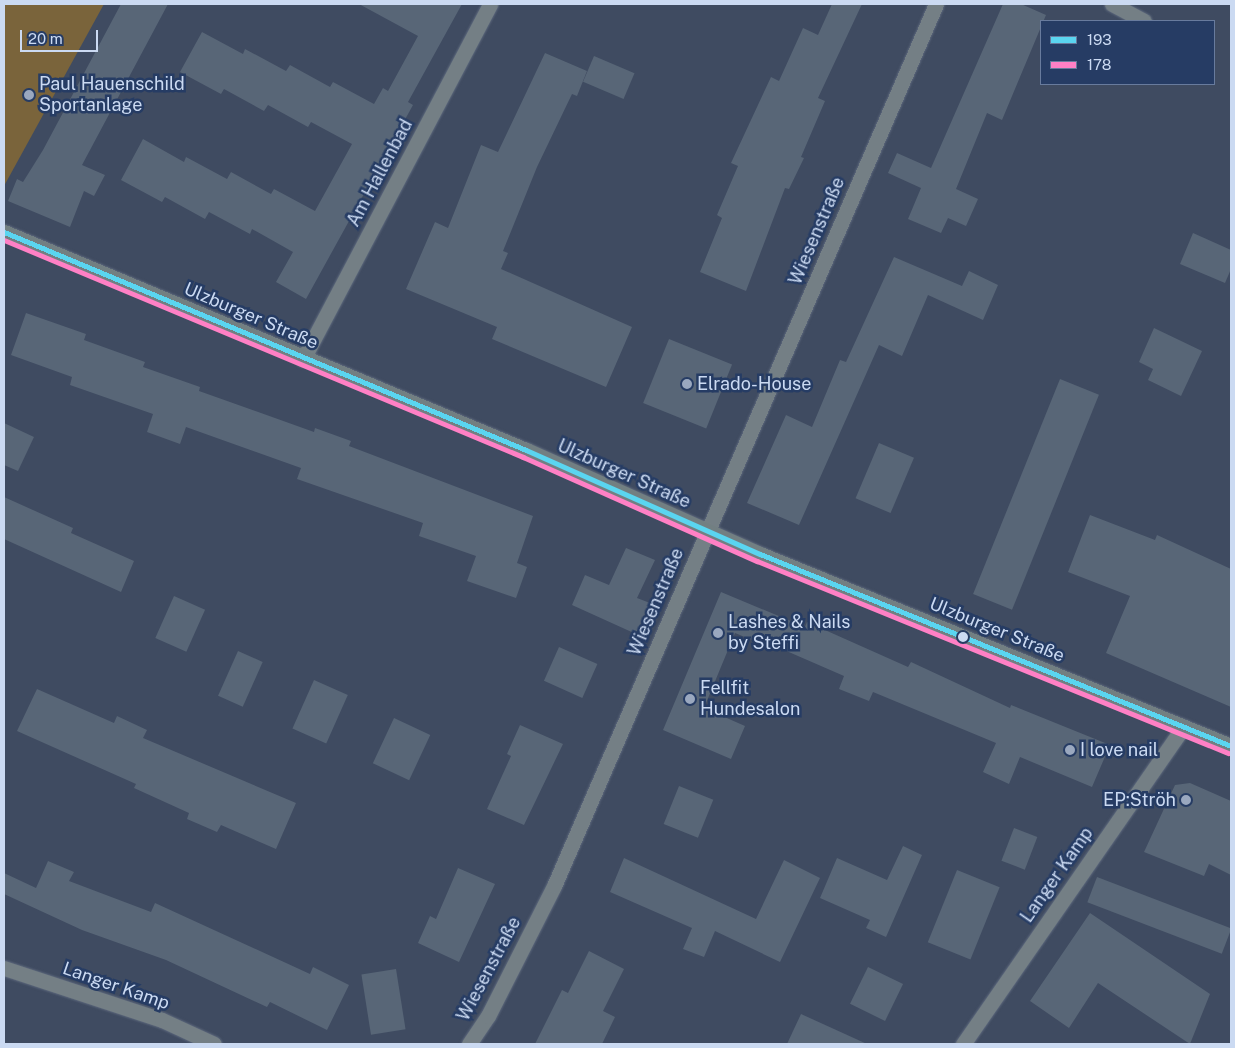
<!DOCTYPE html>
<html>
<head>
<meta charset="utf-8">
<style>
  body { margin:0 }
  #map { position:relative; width:1235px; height:1048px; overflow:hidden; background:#3f4b61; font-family:"Public Sans",sans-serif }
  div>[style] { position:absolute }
  .green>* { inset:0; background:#7a643b }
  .building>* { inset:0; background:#586677; transform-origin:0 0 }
  .roads { filter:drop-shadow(0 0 1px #5d687c) drop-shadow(0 0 1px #5d687c) }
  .minor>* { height:15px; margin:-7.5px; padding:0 7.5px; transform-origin:7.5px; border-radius:7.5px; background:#747f85 }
  .secondary>* { height:15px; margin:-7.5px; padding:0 7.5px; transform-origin:7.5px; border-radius:7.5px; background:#727f82 }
  .bus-1>* { height:5px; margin:-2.5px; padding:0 2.5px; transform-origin:2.5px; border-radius:2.5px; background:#5ad5f0 }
  .bus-2>* { height:5px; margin:-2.5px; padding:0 2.5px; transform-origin:2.5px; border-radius:2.5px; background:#ff80c5 }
  .dots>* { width:14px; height:14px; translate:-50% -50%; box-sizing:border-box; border:2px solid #263c64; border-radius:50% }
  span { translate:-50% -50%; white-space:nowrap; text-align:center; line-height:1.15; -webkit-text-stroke:5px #263c64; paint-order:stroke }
  .poi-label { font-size:18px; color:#cbdaf2 }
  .left { translate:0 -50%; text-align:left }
  .right { translate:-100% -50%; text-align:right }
  .street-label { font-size:18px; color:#cbdaf2 }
  .frame { position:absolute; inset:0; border:5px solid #cbdaf2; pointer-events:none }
  .legend { position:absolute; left:1040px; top:20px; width:175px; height:65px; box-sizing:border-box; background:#263c64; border:1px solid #687b9d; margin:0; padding:6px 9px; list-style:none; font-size:15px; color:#cbdaf2 }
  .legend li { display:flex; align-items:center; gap:10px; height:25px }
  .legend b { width:25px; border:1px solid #687b9d }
  .scale { position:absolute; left:20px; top:30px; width:78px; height:22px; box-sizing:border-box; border:2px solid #cbdaf2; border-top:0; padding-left:6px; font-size:15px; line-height:18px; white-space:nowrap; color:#cbdaf2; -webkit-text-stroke:4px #263c64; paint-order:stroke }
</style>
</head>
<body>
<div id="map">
  <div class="green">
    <i style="clip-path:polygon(4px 4px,104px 4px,4px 186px)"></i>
  </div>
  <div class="building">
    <i style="clip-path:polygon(121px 4px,168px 4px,82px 165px,105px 175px,94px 196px,84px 191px,70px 227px,8px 201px,17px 179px,23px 182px,43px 150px)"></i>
    <i style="clip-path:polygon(359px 4px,462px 4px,408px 102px,413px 105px,306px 299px,276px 282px,293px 252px,252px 229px,250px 234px,209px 212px,205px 219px,165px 197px,162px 202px,121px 180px,143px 139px,184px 162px,186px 157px,227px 179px,231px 172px,271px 194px,274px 189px,315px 211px,352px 144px,311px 122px,308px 127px,268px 105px,264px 111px,224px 89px,221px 94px,180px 72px,202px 32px,243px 54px,245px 49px,286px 71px,290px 65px,330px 87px,333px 82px,374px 104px,383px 88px,388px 91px,418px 36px)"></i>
    <i style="clip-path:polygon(832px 4px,862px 4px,818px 98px,825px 101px,801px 157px,804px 158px,789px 189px,785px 188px,746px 291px,700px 272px,722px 218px,717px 215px,738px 166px,731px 163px,771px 77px,779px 81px,803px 28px,818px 35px)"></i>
    <i style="clip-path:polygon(1003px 4px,1021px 4px,1046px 15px,1002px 120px,987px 113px,956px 189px,978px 199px,966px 226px,948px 218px,941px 233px,908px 219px,921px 188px,888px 173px,897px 153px,931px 168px)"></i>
    <i style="clip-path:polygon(545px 53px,587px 71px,577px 96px,572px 94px,537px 167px,503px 251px,508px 253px,501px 269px,632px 327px,606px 387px,492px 339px,497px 327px,406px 289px,435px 222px,448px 228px,481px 145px,498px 152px)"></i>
    <i style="left:594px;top:56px;width:44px;height:28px;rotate:23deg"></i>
    <i style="clip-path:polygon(1193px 233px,1231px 250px,1231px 269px,1225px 283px,1180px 264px)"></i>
    <i style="clip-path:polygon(894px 257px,962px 286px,969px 271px,998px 285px,983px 320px,928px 295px,902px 356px,879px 345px,799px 525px,747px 503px,786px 415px,812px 427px,840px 360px,846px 362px)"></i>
    <i style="clip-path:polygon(26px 313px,86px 334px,84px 340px,145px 362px,143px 367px,200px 387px,199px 391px,314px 432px,315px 428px,351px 441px,349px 446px,533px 516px,517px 563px,527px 567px,516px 598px,467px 581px,476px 556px,419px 536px,423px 523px,297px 479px,301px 468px,186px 427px,180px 444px,147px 432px,153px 414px,70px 385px,72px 377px,11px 355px)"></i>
    <i style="clip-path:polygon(1154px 328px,1202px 351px,1181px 396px,1148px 380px,1153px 369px,1139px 362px)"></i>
    <i style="left:669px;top:339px;width:68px;height:69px;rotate:22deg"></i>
    <i style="left:1060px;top:379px;width:42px;height:232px;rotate:22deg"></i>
    <i style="clip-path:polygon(4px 423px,34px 437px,18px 471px,4px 465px)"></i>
    <i style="left:879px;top:443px;width:38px;height:60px;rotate:23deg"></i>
    <i style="clip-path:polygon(4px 497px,73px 528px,71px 533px,134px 561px,121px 592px,4px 539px)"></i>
    <i style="clip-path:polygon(1090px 515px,1155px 540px,1157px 535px,1231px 569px,1231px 707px,1106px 653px,1130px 596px,1068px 572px)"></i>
    <i style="clip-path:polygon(626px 548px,655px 560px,637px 598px,650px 603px,636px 634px,572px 605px,585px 575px,609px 585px)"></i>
    <i style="clip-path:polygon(721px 592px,805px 627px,807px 622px,908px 667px,911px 662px,1010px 708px,1011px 705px,1110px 745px,1092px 787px,1020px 757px,1009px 784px,983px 772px,996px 743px,873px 692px,869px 701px,839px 689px,844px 676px,775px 646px,774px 649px,735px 633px,704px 708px,745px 726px,731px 759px,663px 730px)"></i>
    <i style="left:174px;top:596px;width:34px;height:46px;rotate:24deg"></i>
    <i style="left:559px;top:647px;width:42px;height:37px;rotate:24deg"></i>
    <i style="left:238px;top:651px;width:27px;height:49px;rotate:24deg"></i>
    <i style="left:314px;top:680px;width:37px;height:53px;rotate:24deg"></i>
    <i style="clip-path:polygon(37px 689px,114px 723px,117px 716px,147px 730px,143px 738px,296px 803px,276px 849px,221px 825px,217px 832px,187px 819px,189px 813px,134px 788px,136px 784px,17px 731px)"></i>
    <i style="left:394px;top:718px;width:40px;height:50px;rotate:25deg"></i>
    <i style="clip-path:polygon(520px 725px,563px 744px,524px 825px,487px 809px,511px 756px,507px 754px)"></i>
    <i style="clip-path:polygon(1190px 783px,1231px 801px,1231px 875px,1209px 864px,1204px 876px,1144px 852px,1175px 785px)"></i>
    <i style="left:679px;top:786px;width:37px;height:41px;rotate:22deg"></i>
    <i style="left:1014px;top:828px;width:25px;height:35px;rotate:21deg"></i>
    <i style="clip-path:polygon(903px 846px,922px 855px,886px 937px,866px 928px,870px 920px,820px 898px,837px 858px,887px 880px)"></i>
    <i style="clip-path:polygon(624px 858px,756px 919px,784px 860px,820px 878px,780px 962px,715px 931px,704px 957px,683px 949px,692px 928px,610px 892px)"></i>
    <i style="clip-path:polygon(48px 861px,74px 872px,69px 881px,151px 912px,155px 903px,310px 974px,313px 967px,349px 985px,327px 1030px,270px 1002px,267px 1007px,166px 960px,82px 930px,4px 894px,4px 873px,36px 888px)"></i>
    <i style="clip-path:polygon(458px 868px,495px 884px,459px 962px,418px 943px,430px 916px,436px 919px)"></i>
    <i style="left:957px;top:870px;width:46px;height:78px;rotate:22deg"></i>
    <i style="left:1097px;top:877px;width:144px;height:27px;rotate:21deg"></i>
    <i style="clip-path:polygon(1090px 913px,1210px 994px,1190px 1044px,1098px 983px,1069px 1028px,1030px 1001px)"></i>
    <i style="clip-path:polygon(589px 951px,624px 969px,603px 1011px,615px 1017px,602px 1044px,535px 1044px,562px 990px,568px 993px)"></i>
    <i style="left:868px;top:967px;width:39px;height:41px;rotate:26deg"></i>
    <i style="left:396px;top:969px;width:61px;height:35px;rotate:81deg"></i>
    <i style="clip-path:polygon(801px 1014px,867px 1044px,787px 1044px)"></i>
  </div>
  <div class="roads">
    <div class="minor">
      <i style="left:1112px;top:4px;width:36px;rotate:28deg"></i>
      <i style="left:303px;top:359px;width:401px;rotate:-62.2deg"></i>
      <i style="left:4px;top:968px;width:166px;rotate:18.2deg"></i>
      <i style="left:162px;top:1020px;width:57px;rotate:24.8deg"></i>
      <i style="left:469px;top:1044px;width:34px;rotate:-56deg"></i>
      <i style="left:488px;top:1016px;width:146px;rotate:-63.1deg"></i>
      <i style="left:554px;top:886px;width:961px;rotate:-66.58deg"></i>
      <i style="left:963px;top:1044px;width:386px;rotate:-55.2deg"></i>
    </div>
    <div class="secondary">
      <i style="left:4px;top:232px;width:566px;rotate:22.67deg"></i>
      <i style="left:526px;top:450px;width:256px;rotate:24deg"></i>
      <i style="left:760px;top:554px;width:509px;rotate:22.18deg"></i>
    </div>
  </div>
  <div class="bus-1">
    <i style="left:4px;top:232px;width:566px;rotate:22.67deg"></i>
    <i style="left:526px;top:450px;width:256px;rotate:24deg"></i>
    <i style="left:760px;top:554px;width:509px;rotate:22.18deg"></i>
  </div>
  <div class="bus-2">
    <i style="left:4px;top:240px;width:563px;rotate:22.69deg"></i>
    <i style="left:523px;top:457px;width:256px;rotate:24deg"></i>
    <i style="left:757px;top:561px;width:509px;rotate:22.18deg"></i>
  </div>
  <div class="dots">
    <i style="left:29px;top:95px;background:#9aa8bf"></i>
    <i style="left:687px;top:384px;background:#9aa8bf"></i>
    <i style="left:718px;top:633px;background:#9aa8bf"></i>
    <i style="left:963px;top:637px;background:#cbdaf2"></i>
    <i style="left:690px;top:699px;background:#9aa8bf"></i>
    <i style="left:1070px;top:750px;background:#9aa8bf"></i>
    <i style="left:1186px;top:800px;background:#9aa8bf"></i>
  </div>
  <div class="poi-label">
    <span class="left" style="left:39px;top:95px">Paul Hauenschild<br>Sportanlage</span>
    <span class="left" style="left:697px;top:384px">Elrado-House</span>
    <span class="left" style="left:728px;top:633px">Lashes &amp; Nails<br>by Steffi</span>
    <span class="left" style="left:700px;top:699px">Fellfit<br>Hundesalon</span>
    <span class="left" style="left:1080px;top:750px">I love nail</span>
    <span class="right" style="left:1176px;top:800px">EP:Ströh</span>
  </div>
  <div class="street-label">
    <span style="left:380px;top:173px;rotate:-62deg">Am Hallenbad</span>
    <span style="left:817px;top:231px;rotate:-67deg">Wiesenstraße</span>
    <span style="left:251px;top:316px;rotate:23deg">Ulzburger Straße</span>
    <span style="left:624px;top:474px;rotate:24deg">Ulzburger Straße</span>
    <span style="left:656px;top:602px;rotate:-67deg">Wiesenstraße</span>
    <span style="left:997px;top:630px;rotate:22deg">Ulzburger Straße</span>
    <span style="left:1057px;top:875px;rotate:-55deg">Langer Kamp</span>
    <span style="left:489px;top:969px;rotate:-62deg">Wiesenstraße</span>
    <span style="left:116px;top:986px;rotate:19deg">Langer Kamp</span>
  </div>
  <div class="frame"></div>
  <ul class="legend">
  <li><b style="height:6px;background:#5ad5f0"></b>193</li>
  <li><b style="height:6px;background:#ff80c5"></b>178</li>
  </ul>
  <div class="scale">20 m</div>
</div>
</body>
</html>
